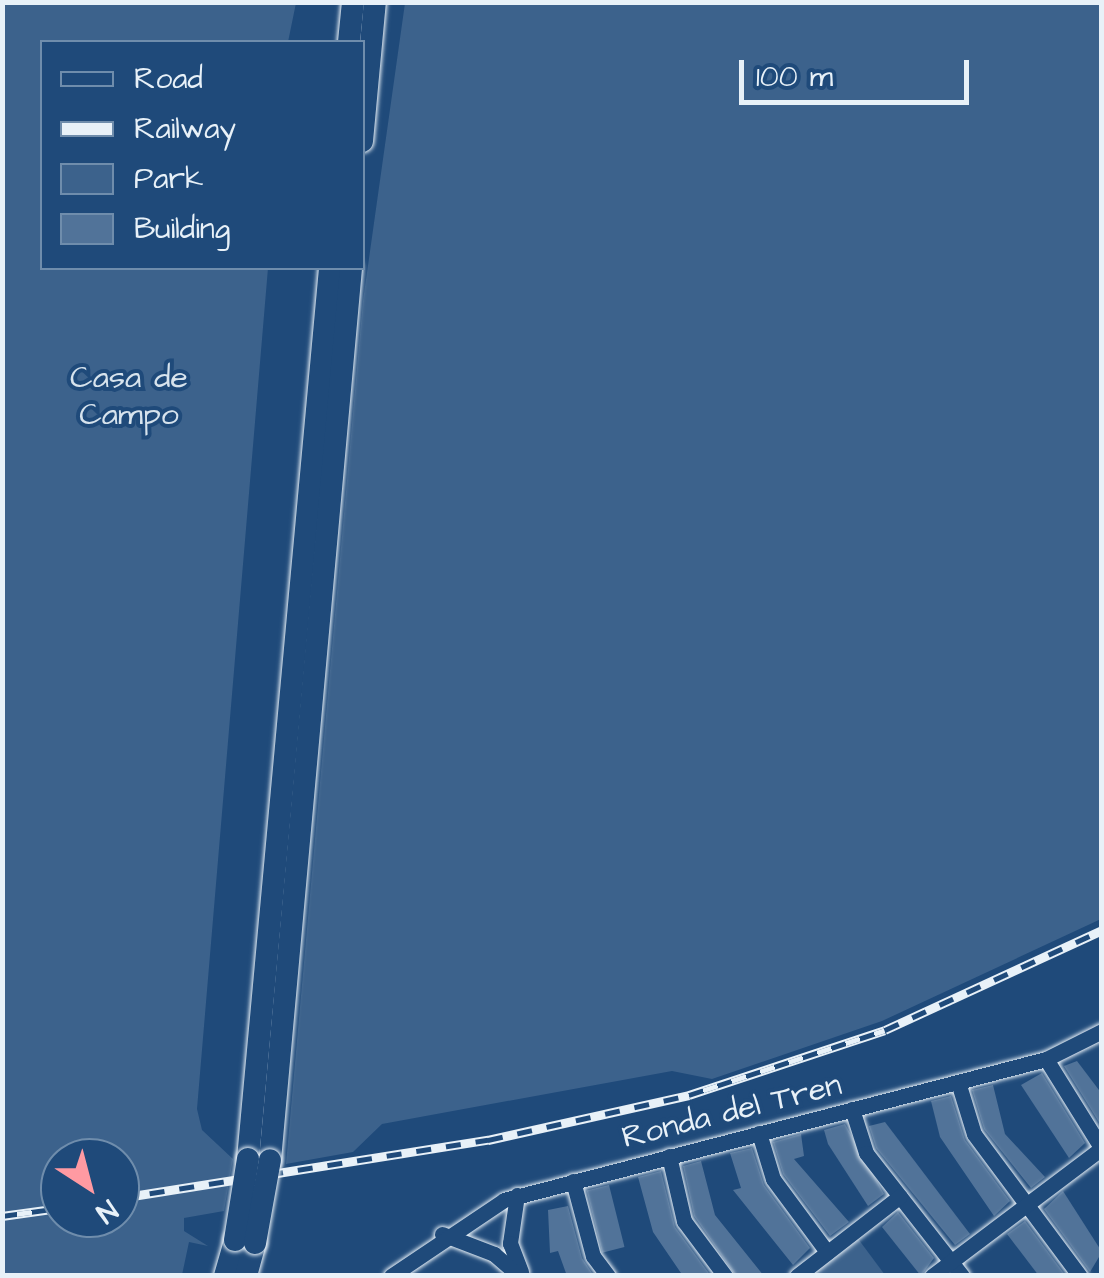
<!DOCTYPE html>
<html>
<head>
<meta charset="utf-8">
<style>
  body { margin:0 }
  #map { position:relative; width:1104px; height:1278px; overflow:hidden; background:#1f4a7a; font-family:"Architects Daughter",sans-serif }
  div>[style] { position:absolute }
  .green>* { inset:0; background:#3c628c }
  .building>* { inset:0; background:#517399; transform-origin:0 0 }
  .roads { filter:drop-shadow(0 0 2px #e8f1f8) drop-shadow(0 0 2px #e8f1f8) }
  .minor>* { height:15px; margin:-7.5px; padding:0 7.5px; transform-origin:7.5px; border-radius:7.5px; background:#1f4a7a }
  .highway>* { height:22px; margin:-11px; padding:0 11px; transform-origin:11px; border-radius:11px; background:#1f4a7a }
  .rail>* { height:9px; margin-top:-4.5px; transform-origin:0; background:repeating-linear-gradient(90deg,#1f4a7a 0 15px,#e8f1f8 0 30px); box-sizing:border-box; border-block:2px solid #e8f1f8 }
  .bridges { filter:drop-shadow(0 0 2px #e8f1f8) drop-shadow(0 0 2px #e8f1f8) }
  .highway-bridge>* { height:22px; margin:-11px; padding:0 11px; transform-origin:11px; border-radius:11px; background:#1f4a7a }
  span { translate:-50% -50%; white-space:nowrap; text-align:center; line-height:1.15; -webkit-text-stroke:8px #1f4a7a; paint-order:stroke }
  .park-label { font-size:32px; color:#d7e3ed }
  .street-label { font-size:32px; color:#e8f1f8 }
  .frame { position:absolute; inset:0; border:5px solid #e8f1f8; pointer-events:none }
  .legend { position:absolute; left:40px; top:40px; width:325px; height:230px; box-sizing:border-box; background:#1f4a7a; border:2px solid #6f8dac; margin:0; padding:12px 18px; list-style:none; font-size:30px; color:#e8f1f8 }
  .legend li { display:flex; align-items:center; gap:20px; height:50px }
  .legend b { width:50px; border:2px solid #6f8dac }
  .north { position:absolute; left:40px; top:1138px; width:100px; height:100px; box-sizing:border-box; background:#1f4a7a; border:2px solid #6f8dac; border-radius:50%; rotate:144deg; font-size:28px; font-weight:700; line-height:40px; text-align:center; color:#e8f1f8 }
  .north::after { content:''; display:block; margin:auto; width:35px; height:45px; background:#ff9aa2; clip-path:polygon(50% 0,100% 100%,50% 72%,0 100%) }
  .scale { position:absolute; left:739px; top:60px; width:230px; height:45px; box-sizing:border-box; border:5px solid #e8f1f8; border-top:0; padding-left:12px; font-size:30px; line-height:35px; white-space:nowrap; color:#e8f1f8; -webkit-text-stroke:8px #1f4a7a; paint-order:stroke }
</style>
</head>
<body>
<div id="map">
  <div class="green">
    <i style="clip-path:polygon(evenodd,2px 3px,296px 3px,288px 42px,42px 42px,42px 268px,268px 268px,197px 1109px,202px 1130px,233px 1159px,224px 1211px,184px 1218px,184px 1231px,208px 1246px,189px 1242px,182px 1275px,3px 1275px,2px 3px,120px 1158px,120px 1218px,60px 1218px,60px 1158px,120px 1158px)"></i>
    <i style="clip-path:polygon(405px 3px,1101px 3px,1101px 919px,882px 1021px,712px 1079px,672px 1071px,382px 1124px,353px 1152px,286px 1164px,363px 301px)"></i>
    <i style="clip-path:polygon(856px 1236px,885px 1275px,803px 1276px)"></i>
  </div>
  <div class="building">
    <i style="clip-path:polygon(1077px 1061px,1102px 1094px,1102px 1127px,1064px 1066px)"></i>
    <i style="clip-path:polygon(1042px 1073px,1085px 1143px,1069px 1158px,1021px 1085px)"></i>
    <i style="clip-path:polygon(993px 1085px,1005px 1134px,1045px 1177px,1031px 1188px,984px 1129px,972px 1090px)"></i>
    <i style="clip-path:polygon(951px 1096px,965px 1140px,1010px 1201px,994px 1216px,940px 1137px,931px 1101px)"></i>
    <i style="clip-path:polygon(885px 1122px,970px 1234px,955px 1245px,876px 1148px,869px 1126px)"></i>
    <i style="clip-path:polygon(845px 1124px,884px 1194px,868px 1206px,828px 1144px,824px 1130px)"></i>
    <i style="clip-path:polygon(801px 1134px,804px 1156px,794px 1159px,849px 1222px,830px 1236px,783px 1174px,773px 1142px)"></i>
    <i style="clip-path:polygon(752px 1148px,764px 1185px,810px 1248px,793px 1265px,733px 1190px,741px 1188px,730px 1153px)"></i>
    <i style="clip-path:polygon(701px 1161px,715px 1215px,764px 1276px,736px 1276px,694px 1216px,683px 1166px)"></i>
    <i style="clip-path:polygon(661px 1171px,675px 1227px,711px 1276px,683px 1276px,653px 1232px,638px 1177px)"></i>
    <i style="left:609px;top:1185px;width:64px;height:23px;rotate:76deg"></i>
    <i style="clip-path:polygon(1063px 1191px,1102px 1252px,1090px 1272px,1044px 1209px)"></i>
    <i style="clip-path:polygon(568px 1206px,582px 1258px,594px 1276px,567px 1276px,558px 1251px,550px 1253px,548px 1210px)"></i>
    <i style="clip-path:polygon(898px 1212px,934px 1258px,921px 1276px,882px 1227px)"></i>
    <i style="clip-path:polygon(1025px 1221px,1066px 1276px,1039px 1276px,1007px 1234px)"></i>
  </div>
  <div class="roads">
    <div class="minor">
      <i style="left:1046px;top:1059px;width:106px;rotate:58.1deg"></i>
      <i style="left:958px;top:1082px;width:54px;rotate:72.9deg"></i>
      <i style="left:974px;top:1134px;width:177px;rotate:53.3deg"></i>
      <i style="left:852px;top:1109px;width:46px;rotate:72.3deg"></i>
      <i style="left:866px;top:1153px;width:156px;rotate:52deg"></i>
      <i style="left:759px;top:1133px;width:48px;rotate:73.1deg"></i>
      <i style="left:773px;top:1179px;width:91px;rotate:53.5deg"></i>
      <i style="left:669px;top:1156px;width:67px;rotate:77deg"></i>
      <i style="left:684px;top:1221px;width:69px;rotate:53.3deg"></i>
      <i style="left:573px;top:1181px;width:78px;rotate:75.1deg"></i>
      <i style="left:593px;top:1256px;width:25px;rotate:53deg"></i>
      <i style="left:517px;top:1195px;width:49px;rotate:98.3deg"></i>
      <i style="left:510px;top:1243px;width:31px;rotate:69deg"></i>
      <i style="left:442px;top:1234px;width:56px;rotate:21deg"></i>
      <i style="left:494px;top:1254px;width:33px;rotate:41deg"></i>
      <i style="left:391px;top:1276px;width:136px;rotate:-33.9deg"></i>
      <i style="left:504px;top:1200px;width:560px;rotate:-14.58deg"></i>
      <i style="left:1046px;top:1059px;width:63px;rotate:-26.6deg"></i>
      <i style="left:797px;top:1276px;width:130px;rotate:-37.8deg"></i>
      <i style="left:932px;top:1276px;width:213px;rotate:-37deg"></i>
    </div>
    <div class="highway">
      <i style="left:349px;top:42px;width:40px;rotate:-84.3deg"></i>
      <i style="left:362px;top:141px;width:140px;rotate:-84.7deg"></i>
      <i style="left:248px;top:1159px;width:895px;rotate:-84.74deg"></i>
      <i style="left:270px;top:1160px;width:896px;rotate:-84.81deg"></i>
      <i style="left:225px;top:1276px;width:37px;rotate:-74deg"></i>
      <i style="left:246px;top:1276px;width:34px;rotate:-75deg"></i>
    </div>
  </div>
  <div class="rail">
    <i style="left:120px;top:1198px;width:373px;rotate:-9deg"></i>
    <i style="left:488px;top:1140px;width:206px;rotate:-12.6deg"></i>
    <i style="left:689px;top:1095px;width:206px;rotate:-18.3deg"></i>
    <i style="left:885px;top:1030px;width:239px;rotate:-24.7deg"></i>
    <i style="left:2px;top:1216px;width:59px;rotate:-7.9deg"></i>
  </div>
  <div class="bridges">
    <div class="highway-bridge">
      <i style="left:235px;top:1240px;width:82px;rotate:-80.9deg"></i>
      <i style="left:255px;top:1243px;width:84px;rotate:-79.8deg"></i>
    </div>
  </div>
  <div class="park-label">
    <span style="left:129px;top:397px">Casa de<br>Campo</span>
  </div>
  <div class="street-label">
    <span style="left:732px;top:1112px;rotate:-14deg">Ronda del Tren</span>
  </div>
  <div class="frame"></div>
  <ul class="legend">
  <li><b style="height:12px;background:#1f4a7a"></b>Road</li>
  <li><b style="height:12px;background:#e8f1f8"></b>Railway</li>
  <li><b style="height:28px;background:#3c628c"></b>Park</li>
  <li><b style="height:28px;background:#517399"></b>Building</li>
  </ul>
  <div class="north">N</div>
  <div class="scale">100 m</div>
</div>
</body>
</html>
